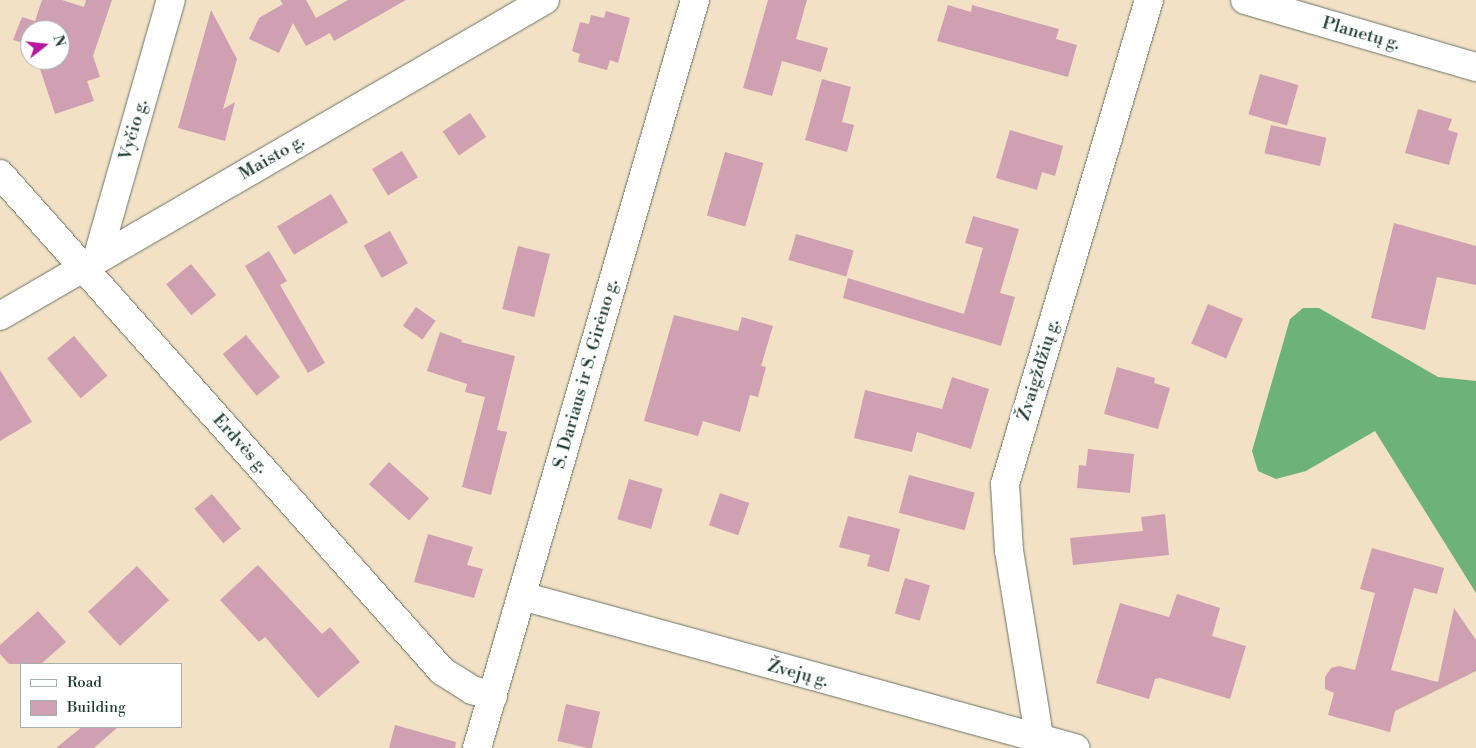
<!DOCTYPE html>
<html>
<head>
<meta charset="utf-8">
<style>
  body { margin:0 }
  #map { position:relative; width:1476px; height:748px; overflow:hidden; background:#f3e1c6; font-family:"Libre Bodoni",serif }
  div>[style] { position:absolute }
  .forest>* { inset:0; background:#6db277 }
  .building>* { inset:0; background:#cfa0b1; transform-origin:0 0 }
  .roads { filter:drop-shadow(0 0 1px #697667) drop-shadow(0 0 1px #697667) }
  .minor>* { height:28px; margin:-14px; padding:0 14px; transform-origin:14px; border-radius:14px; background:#fff }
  span { translate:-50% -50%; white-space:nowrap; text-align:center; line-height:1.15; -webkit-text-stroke:4px #fff; paint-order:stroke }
  .street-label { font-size:18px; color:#1f3d34 }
  .legend { position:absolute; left:20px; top:663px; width:162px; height:65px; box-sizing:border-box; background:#fff; border:1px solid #a5b1ae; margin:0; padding:6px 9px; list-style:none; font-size:15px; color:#1f3d34 }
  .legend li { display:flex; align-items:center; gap:10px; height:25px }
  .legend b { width:25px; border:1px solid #a5b1ae }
  .north { position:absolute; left:20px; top:20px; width:50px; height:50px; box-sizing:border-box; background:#fff; border:1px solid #a5b1ae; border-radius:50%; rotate:74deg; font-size:14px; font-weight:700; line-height:20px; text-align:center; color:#1f3d34 }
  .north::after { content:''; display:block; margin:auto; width:18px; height:22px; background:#b5179e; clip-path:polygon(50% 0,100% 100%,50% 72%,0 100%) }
</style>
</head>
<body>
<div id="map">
  <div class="forest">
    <i style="clip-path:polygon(1303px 308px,1319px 308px,1438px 377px,1476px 381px,1476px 593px,1375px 431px,1306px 471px,1276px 479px,1258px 471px,1252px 451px,1290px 319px)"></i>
  </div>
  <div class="building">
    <i style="clip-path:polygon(42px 0,62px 0,84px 7px,86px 0,112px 0,93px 56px,100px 77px,87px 81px,94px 101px,55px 114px,37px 60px,60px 60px,60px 30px,30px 30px,30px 45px,13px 40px,22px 17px,35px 21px)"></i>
    <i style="clip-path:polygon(280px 0,306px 0,316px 18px,348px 0,406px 0,334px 41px,330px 33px,306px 46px,293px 23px,279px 53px,249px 39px,259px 18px,283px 4px)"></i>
    <i style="clip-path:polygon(768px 0,807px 0,796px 39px,828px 48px,821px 72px,782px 61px,772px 96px,743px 88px)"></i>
    <i style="clip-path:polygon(948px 5px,971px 12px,972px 5px,1059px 29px,1056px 39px,1077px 45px,1068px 77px,937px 41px)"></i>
    <i style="clip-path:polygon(211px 10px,237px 59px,223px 109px,235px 102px,225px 141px,178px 128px)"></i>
    <i style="clip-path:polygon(606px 11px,630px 18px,618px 63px,610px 60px,607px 70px,578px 62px,580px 54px,572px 51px,580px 22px,589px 24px,591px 15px,604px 18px)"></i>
    <i style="left:1260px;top:74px;width:40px;height:42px;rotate:16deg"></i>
    <i style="clip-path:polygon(822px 79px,851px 87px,842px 122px,854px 125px,847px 152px,805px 140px)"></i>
    <i style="clip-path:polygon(1418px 109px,1452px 119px,1448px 130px,1458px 133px,1449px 165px,1405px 153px)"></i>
    <i style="left:470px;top:113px;width:29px;height:33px;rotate:56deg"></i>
    <i style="left:1271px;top:125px;width:57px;height:29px;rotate:13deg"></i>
    <i style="clip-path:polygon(1010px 130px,1063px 146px,1055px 176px,1042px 172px,1037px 190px,996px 178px)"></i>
    <i style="left:402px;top:151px;width:31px;height:35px;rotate:59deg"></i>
    <i style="left:725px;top:152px;width:40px;height:66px;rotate:16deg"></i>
    <i style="left:331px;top:194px;width:33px;height:63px;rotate:59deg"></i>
    <i style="clip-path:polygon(973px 216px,1019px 229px,1000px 293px,1015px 297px,1001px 346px,843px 298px,848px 278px,964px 314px,983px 248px,965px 243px)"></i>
    <i style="clip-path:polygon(1394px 223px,1476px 246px,1476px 285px,1437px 277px,1425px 330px,1371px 318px)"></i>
    <i style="left:390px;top:231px;width:37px;height:30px;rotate:61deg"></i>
    <i style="left:796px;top:234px;width:60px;height:27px;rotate:16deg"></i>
    <i style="left:518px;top:246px;width:33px;height:65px;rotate:14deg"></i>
    <i style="clip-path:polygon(269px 251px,287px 281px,280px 285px,325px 363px,308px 373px,245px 266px)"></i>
    <i style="left:191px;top:264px;width:40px;height:32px;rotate:51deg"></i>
    <i style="left:1208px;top:304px;width:38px;height:43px;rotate:23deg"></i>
    <i style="left:416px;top:307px;width:24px;height:23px;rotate:35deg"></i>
    <i style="clip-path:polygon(674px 315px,738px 331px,742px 317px,773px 326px,761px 366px,766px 367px,758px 397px,750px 395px,740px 432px,703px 421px,698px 436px,644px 421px)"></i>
    <i style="clip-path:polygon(440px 332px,462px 340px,461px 342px,515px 356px,497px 430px,507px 432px,491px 495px,462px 487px,485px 397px,465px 392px,467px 384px,427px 371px)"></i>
    <i style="left:246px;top:335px;width:54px;height:30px;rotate:51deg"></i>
    <i style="left:74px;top:336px;width:52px;height:35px;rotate:50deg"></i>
    <i style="clip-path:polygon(1117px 367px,1155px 378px,1154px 383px,1170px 388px,1158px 429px,1104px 414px)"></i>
    <i style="clip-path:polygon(0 370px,32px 422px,0 441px)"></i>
    <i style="clip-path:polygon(952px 377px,989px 389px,971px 449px,917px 432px,912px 452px,854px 438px,865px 390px,942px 409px)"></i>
    <i style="clip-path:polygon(1088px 449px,1134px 454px,1130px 493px,1077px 488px,1079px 465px,1086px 466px)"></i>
    <i style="left:389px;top:462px;width:54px;height:30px;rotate:42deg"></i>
    <i style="left:909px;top:475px;width:68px;height:39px;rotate:15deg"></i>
    <i style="left:629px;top:479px;width:35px;height:42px;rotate:16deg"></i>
    <i style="left:720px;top:493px;width:31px;height:34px;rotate:19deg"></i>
    <i style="left:212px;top:494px;width:45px;height:23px;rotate:50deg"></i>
    <i style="clip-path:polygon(1165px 514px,1169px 555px,1073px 565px,1070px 538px,1143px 531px,1141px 517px)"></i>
    <i style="clip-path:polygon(848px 516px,900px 529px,889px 572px,867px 566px,870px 555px,839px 547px)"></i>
    <i style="clip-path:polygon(428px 534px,473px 547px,467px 565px,483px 569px,474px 598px,414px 582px)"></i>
    <i style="clip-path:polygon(1372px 548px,1444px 568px,1437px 594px,1414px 588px,1391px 670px,1438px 682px,1454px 608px,1476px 640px,1476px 671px,1395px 711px,1390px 732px,1328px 715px,1334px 693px,1325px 689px,1325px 677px,1331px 668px,1339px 666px,1355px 670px,1375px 593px,1360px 589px)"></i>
    <i style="clip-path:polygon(258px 565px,322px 634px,330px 627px,360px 662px,318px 698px,265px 637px,259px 642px,220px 600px)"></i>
    <i style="left:137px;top:566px;width:47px;height:67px;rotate:47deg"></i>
    <i style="left:905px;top:578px;width:26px;height:37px;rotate:16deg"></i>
    <i style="clip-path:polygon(1177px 594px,1220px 608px,1212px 636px,1246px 646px,1230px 699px,1160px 678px,1155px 679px,1149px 699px,1096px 683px,1120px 603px,1169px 617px)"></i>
    <i style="clip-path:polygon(38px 611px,66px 642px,41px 664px,9px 664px,0 654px,0 645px)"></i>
    <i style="left:566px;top:704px;width:35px;height:38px;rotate:13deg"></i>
    <i style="clip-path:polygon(395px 725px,456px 742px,455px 748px,389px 748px)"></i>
    <i style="clip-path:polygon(82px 727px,118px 727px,94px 748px,56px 748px)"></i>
  </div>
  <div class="roads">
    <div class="minor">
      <i style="left:1245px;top:0;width:241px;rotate:16.2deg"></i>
      <i style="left:0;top:174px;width:665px;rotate:48.35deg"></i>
      <i style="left:442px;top:671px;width:36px;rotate:32deg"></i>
      <i style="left:472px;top:690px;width:22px;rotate:16deg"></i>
      <i style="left:97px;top:259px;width:269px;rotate:-74.1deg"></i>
      <i style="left:0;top:316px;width:630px;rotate:-30.11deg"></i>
      <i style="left:522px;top:596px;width:574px;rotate:15.37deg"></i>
      <i style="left:477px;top:748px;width:779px;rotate:-73.75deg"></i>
      <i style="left:1041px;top:748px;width:200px;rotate:-99.2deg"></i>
      <i style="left:1009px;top:551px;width:67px;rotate:-93.4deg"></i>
      <i style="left:1005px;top:484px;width:505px;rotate:-73.43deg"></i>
    </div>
  </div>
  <div class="street-label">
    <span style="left:1361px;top:34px;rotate:16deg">Planetų g.</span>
    <span style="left:134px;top:130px;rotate:-74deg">Vyčio g.</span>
    <span style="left:272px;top:158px;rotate:-30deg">Maisto g.</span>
    <span style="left:1039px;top:370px;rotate:-73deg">Žvaigždžių g.</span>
    <span style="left:586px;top:374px;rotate:-74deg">S. Dariaus ir S. Girėno g.</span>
    <span style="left:240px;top:444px;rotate:48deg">Erdvės g.</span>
    <span style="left:798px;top:674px;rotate:15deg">Žvejų g.</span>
  </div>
  <ul class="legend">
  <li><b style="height:6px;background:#fff"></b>Road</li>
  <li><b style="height:14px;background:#cfa0b1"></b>Building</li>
  </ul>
  <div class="north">N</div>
</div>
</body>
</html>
